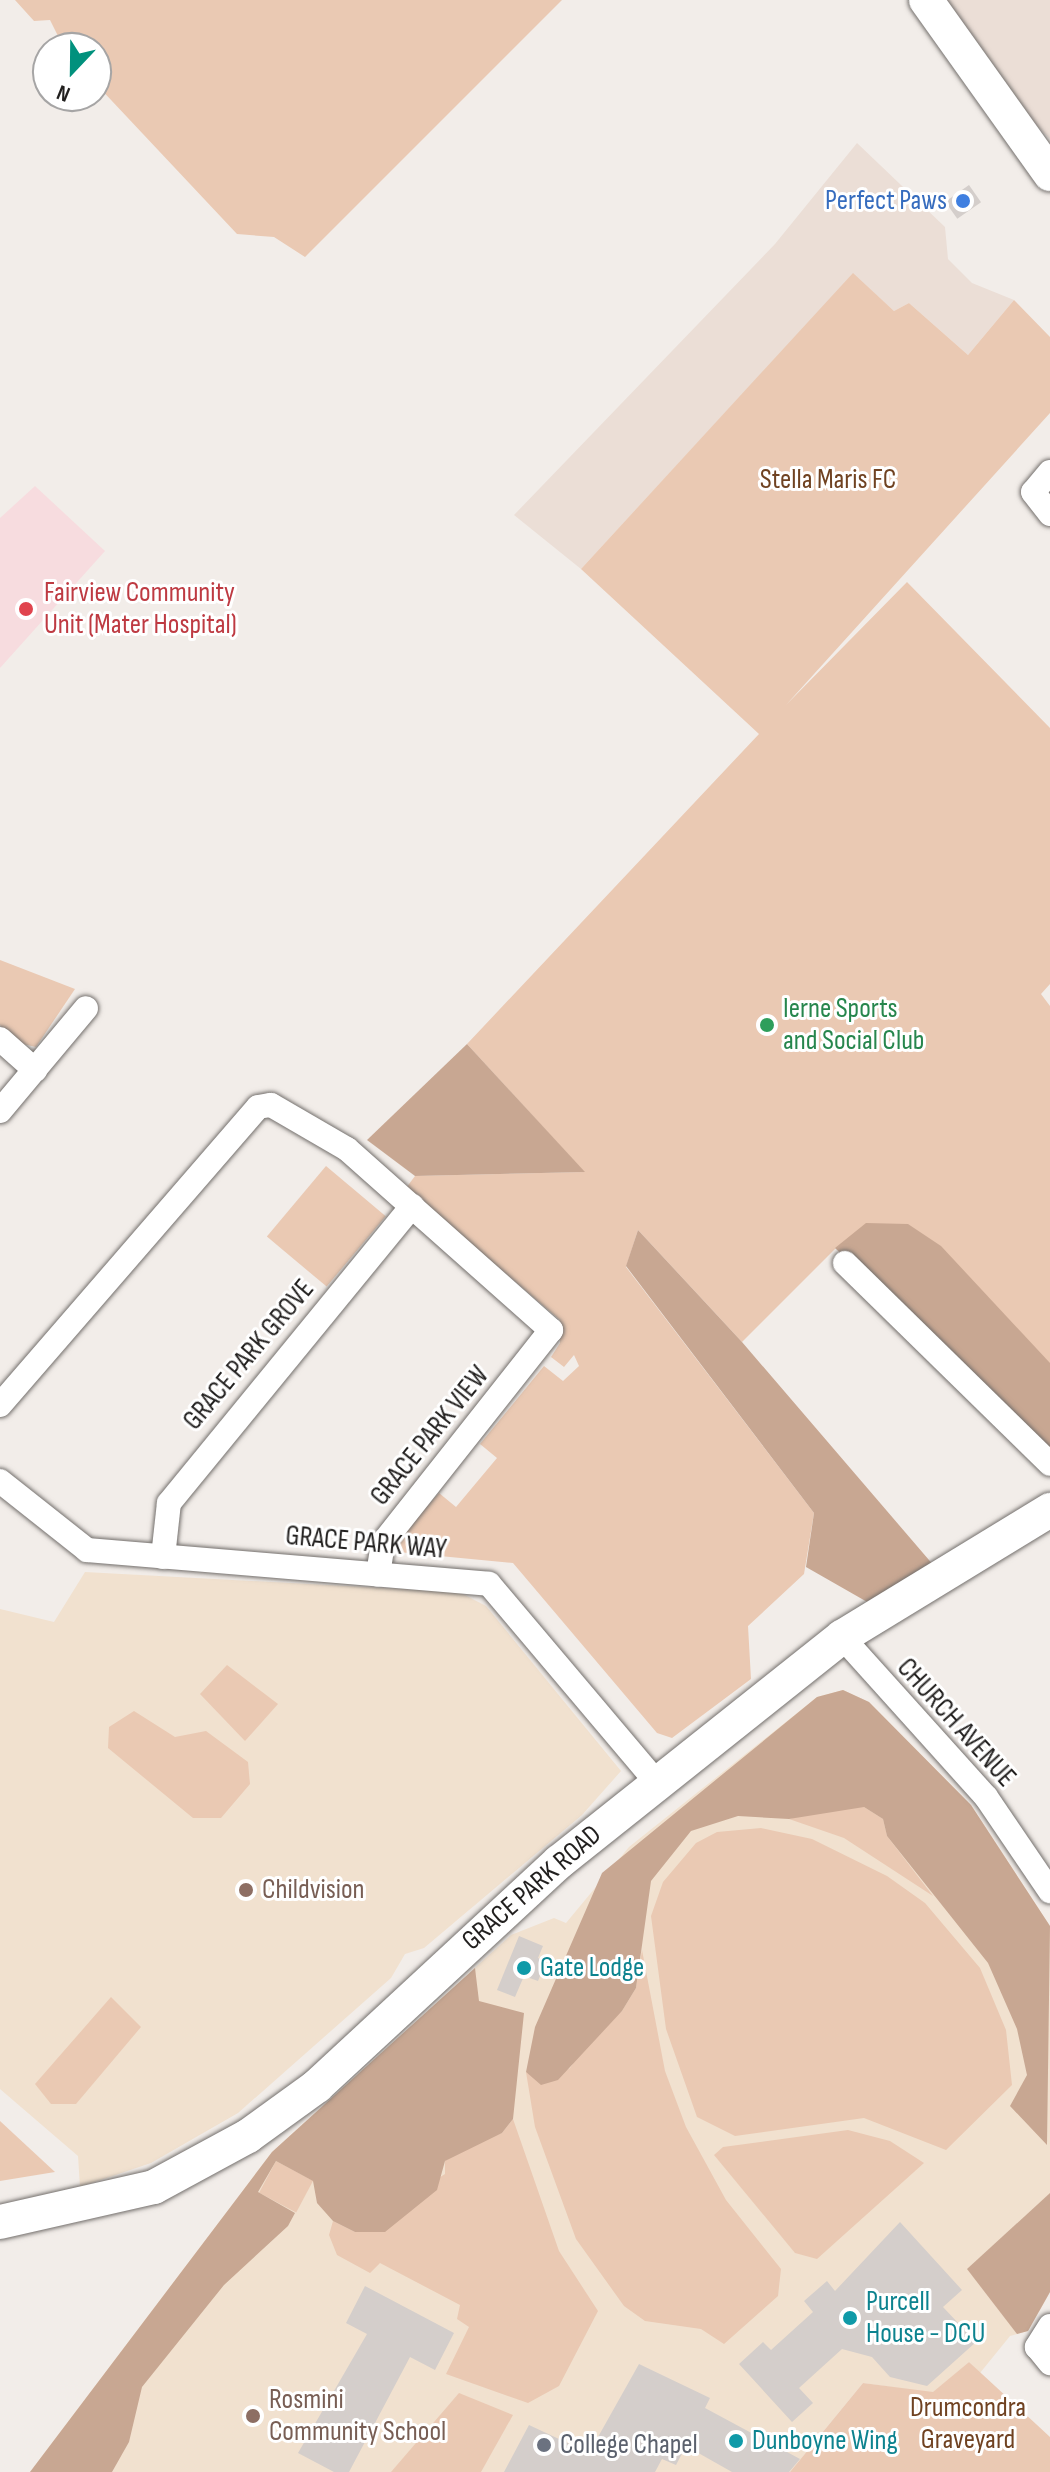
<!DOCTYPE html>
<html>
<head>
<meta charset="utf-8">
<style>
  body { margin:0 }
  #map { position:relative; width:1050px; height:2472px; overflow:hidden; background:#f2ede9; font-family:"Sofia Sans Condensed",sans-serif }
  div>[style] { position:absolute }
  .built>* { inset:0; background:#ebded6 }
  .education>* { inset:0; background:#f1e1cf }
  .medical>* { inset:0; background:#f7dcdf }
  .green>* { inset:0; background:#eac9b3; transform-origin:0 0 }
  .forest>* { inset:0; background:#c8a792 }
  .building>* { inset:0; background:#d4cecb; transform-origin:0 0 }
  .roads { filter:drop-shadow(0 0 2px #736f6c) drop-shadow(0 0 2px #736f6c) }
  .street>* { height:24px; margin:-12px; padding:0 12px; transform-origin:12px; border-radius:12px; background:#fff }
  .secondary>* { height:34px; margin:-17px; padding:0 17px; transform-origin:17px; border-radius:17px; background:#fff }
  .dots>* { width:22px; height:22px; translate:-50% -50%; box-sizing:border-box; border:4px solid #fff; border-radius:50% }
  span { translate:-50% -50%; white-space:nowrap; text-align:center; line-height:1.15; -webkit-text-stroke:6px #fff; paint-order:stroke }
  .shop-label { font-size:28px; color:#366cbe }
  .right { translate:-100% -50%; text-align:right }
  .park-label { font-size:28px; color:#704221 }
  .health-label { font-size:28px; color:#be3a42 }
  .left { translate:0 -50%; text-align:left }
  .leisure-label { font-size:28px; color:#27864d }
  .street-label { font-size:28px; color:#211f1e }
  .education-label { font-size:28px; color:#785e54 }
  .culture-label { font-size:28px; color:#0d838f }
  .worship-label { font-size:28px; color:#5b616d }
  .north { position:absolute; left:32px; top:32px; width:80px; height:80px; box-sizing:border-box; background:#fff; border:2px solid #a6a5a5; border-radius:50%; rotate:202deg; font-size:22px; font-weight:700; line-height:32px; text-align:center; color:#211f1e }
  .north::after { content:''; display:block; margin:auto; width:28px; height:36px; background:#01917d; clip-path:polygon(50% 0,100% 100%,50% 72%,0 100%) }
</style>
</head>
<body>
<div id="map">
  <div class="built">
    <i style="clip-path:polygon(939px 0,1050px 0,1050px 139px,1006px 94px)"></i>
    <i style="clip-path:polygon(857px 143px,945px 227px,948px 259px,972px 283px,1014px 300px,968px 355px,909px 303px,894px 311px,853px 274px,581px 569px,514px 515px,775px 244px)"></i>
  </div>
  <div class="education">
    <i style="clip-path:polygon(85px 1572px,459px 1592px,486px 1606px,621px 1771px,582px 1815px,424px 1948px,405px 1954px,391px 1978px,238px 2113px,151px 2163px,80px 2187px,78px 2156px,0 2089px,0 1609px,54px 1622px)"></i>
    <i style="clip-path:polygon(843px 1690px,869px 1702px,971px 1805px,1050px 1926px,1050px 2292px,1028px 2331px,1010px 2336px,980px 2373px,969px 2362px,933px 2393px,863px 2383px,790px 2472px,30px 2472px,272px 2152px,511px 1935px,554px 1918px,566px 1923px,629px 1847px,817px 1697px)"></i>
  </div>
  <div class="medical">
    <i style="clip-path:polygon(35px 486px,105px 551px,0 668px,0 518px)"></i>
  </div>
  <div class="green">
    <i style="clip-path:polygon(15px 0,562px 0,305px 257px,274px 237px,237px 234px,96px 84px,96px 48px,64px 48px,50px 20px,34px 21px)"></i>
    <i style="clip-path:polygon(853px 273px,894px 311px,909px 303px,968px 355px,1014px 300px,1050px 337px,1050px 413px,786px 705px,907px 582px,1050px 728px,1050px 984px,1041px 994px,1050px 1006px,1050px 1452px,836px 1248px,742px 1342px,638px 1230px,626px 1267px,814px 1513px,804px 1574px,748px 1626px,751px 1679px,672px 1738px,657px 1733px,513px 1563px,398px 1552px,399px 1538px,439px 1493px,456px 1507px,497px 1458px,480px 1444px,544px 1366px,563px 1381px,579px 1366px,574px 1355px,564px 1367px,551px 1357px,560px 1343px,560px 1320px,406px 1188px,415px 1176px,584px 1172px,467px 1044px,759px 734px,581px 569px)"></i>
    <i style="clip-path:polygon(0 960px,75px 989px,36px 1047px,14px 1042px,0 1025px)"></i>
    <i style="left:326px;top:1166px;width:78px;height:92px;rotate:40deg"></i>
    <i style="clip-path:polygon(227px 1665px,278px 1704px,245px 1741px,200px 1694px)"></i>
    <i style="clip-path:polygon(134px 1711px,175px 1737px,206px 1731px,248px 1762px,250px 1784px,221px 1818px,193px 1818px,108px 1748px,109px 1727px)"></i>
    <i style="clip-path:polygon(837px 1807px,864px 1807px,883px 1819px,887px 1836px,933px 1896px,844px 1838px,789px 1819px)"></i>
    <i style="clip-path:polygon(761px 1828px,812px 1839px,887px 1876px,925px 1903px,980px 1968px,1006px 2030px,1012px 2085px,946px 2150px,864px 2118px,735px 2136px,697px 2117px,666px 2029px,651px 1916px,663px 1882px,696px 1843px,717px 1832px)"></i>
    <i style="clip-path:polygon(642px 1950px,665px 2071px,686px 2127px,726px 2200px,781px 2269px,778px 2296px,724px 2344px,701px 2329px,645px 2321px,624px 2306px,576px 2239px,535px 2127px,526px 2072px,542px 2084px,570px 2068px,589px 2038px,622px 2011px,636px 1988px)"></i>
    <i style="clip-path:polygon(111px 1997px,141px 2027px,76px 2104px,51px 2104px,35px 2084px)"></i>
    <i style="clip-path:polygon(513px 2119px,559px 2251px,598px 2311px,559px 2386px,528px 2403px,446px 2374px,469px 2327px,457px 2319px,460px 2305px,380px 2263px,370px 2273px,337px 2255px,329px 2235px,333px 2221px,355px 2232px,445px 2174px,445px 2161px,463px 2147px,502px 2133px)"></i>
    <i style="clip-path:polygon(0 2121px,55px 2172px,0 2181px)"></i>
    <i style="clip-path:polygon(848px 2130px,890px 2141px,924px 2163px,817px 2259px,795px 2253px,714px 2155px,723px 2147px)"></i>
    <i style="left:276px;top:2161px;width:42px;height:36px;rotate:28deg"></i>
    <i style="clip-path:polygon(969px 2362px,1050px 2437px,1050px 2472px,790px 2472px,863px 2383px,933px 2392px)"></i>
    <i style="clip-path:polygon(459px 2393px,513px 2415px,481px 2472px,391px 2472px)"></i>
  </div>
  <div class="forest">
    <i style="clip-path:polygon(467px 1044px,585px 1172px,415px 1176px,367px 1140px)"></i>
    <i style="clip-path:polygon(866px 1223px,908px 1224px,941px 1246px,1050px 1363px,1050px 1452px,835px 1248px)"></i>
    <i style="clip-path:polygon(638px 1230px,742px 1342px,935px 1567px,869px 1603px,806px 1567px,814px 1513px,626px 1266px)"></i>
    <i style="clip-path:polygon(843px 1690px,869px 1702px,971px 1805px,1050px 1926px,1047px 2145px,1010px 2106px,1027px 2075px,1017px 2029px,988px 1963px,887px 1836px,883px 1819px,864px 1807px,789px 1819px,738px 1816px,691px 1831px,651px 1881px,636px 1988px,622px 2011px,558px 2080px,541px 2085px,526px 2072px,535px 2027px,602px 1873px,817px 1697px)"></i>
    <i style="clip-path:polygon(475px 1968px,479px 2001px,524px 2013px,513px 2119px,502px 2133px,445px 2161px,437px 2190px,385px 2232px,355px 2232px,333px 2221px,317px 2203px,313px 2181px,276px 2161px,258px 2192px,295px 2213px,288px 2226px,224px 2285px,142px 2387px,129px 2442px,112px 2472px,30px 2472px,272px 2152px)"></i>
    <i style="clip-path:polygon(1050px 2193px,1050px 2292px,1028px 2331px,1017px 2334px,967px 2269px)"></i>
  </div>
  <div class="building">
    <i style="left:969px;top:185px;width:21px;height:29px;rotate:55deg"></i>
    <i style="clip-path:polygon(519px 1936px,543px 1946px,538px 1958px,546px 1961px,538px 1981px,524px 1976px,515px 1997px,497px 1990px)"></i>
    <i style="clip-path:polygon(900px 2222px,962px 2290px,943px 2307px,976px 2342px,927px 2386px,890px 2377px,872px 2357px,842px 2349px,799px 2388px,813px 2403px,792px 2422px,739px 2364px,763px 2342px,771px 2350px,813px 2312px,804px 2301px,827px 2281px,835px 2291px)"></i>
    <i style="clip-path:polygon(365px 2286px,454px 2333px,435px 2370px,410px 2357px,349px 2472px,334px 2472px,298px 2453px,367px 2334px,346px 2323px)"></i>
    <i style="clip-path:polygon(639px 2364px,710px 2398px,705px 2408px,800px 2459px,789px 2472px,732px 2472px,686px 2446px,676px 2465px,662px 2459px,655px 2472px,504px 2472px,529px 2425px,589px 2453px)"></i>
  </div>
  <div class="roads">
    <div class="street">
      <i style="left:1050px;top:472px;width:26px;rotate:130deg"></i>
      <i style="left:1033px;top:492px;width:28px;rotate:52deg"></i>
      <i style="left:0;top:1039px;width:47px;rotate:41.5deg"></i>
      <i style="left:0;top:1111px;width:134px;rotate:-50.1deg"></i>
      <i style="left:845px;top:1263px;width:287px;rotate:44.4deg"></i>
      <i style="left:0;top:1405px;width:394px;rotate:-49.1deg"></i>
      <i style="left:258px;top:1107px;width:13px;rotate:-9deg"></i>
      <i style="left:271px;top:1105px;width:88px;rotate:30.1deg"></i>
      <i style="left:347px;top:1149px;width:273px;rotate:41.6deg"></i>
      <i style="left:551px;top:1330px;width:271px;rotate:128.3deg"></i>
      <i style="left:383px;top:1543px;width:32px;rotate:99deg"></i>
      <i style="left:0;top:1481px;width:111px;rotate:38.4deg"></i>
      <i style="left:87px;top:1550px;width:403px;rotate:4.8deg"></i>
      <i style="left:489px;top:1584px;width:260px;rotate:49.8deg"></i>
      <i style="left:163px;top:1557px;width:54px;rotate:-83.7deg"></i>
      <i style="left:169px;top:1503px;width:384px;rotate:-50.7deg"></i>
      <i style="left:842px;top:1637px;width:215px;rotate:48deg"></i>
      <i style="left:986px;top:1797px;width:114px;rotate:55.8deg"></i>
      <i style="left:1050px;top:2326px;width:25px;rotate:122deg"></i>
      <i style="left:1037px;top:2347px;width:21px;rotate:51deg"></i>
    </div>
    <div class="secondary">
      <i style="left:926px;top:0;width:214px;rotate:54.5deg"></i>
      <i style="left:0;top:2222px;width:158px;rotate:-12.8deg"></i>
      <i style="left:154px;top:2187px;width:107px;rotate:-28.5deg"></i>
      <i style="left:248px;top:2136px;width:85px;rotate:-35.9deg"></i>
      <i style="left:317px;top:2086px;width:330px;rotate:-42.8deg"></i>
      <i style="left:559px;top:1862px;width:362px;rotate:-38.5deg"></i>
      <i style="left:842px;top:1637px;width:244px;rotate:-31.4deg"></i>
    </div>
  </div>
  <div class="dots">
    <i style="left:963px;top:201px;background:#3f7fe0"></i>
    <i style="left:26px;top:609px;background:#e0444e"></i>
    <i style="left:767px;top:1025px;background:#2e9e5b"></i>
    <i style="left:246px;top:1890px;background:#8d6e63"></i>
    <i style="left:524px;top:1968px;background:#0f9aa8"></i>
    <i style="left:850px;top:2318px;background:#0f9aa8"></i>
    <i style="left:253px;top:2416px;background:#8d6e63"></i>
    <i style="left:736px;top:2441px;background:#0f9aa8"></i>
    <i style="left:544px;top:2445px;background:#6b7280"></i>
  </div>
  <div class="shop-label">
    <span class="right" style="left:947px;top:201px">Perfect Paws</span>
  </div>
  <div class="park-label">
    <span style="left:828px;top:480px">Stella Maris FC</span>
    <span style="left:968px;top:2424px">Drumcondra<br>Graveyard</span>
  </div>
  <div class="health-label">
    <span class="left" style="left:44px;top:609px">Fairview Community<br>Unit (Mater Hospital)</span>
  </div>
  <div class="leisure-label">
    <span class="left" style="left:783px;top:1025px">Ierne Sports<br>and Social Club</span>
  </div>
  <div class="street-label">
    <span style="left:249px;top:1355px;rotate:-50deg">GRACE PARK GROVE</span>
    <span style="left:430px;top:1436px;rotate:-51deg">GRACE PARK VIEW</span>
    <span style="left:366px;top:1543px;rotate:5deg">GRACE PARK WAY</span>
    <span style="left:956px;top:1723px;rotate:48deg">CHURCH AVENUE</span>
    <span style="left:532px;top:1888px;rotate:-41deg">GRACE PARK ROAD</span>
  </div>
  <div class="education-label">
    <span class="left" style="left:262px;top:1890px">Childvision</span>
    <span class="left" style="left:269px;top:2416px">Rosmini<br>Community School</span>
  </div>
  <div class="culture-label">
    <span class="left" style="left:540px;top:1968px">Gate Lodge</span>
    <span class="left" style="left:866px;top:2318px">Purcell<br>House - DCU</span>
    <span class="left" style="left:752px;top:2441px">Dunboyne Wing</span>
  </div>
  <div class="worship-label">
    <span class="left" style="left:560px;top:2445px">College Chapel</span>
  </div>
  <div class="north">N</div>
</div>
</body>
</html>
